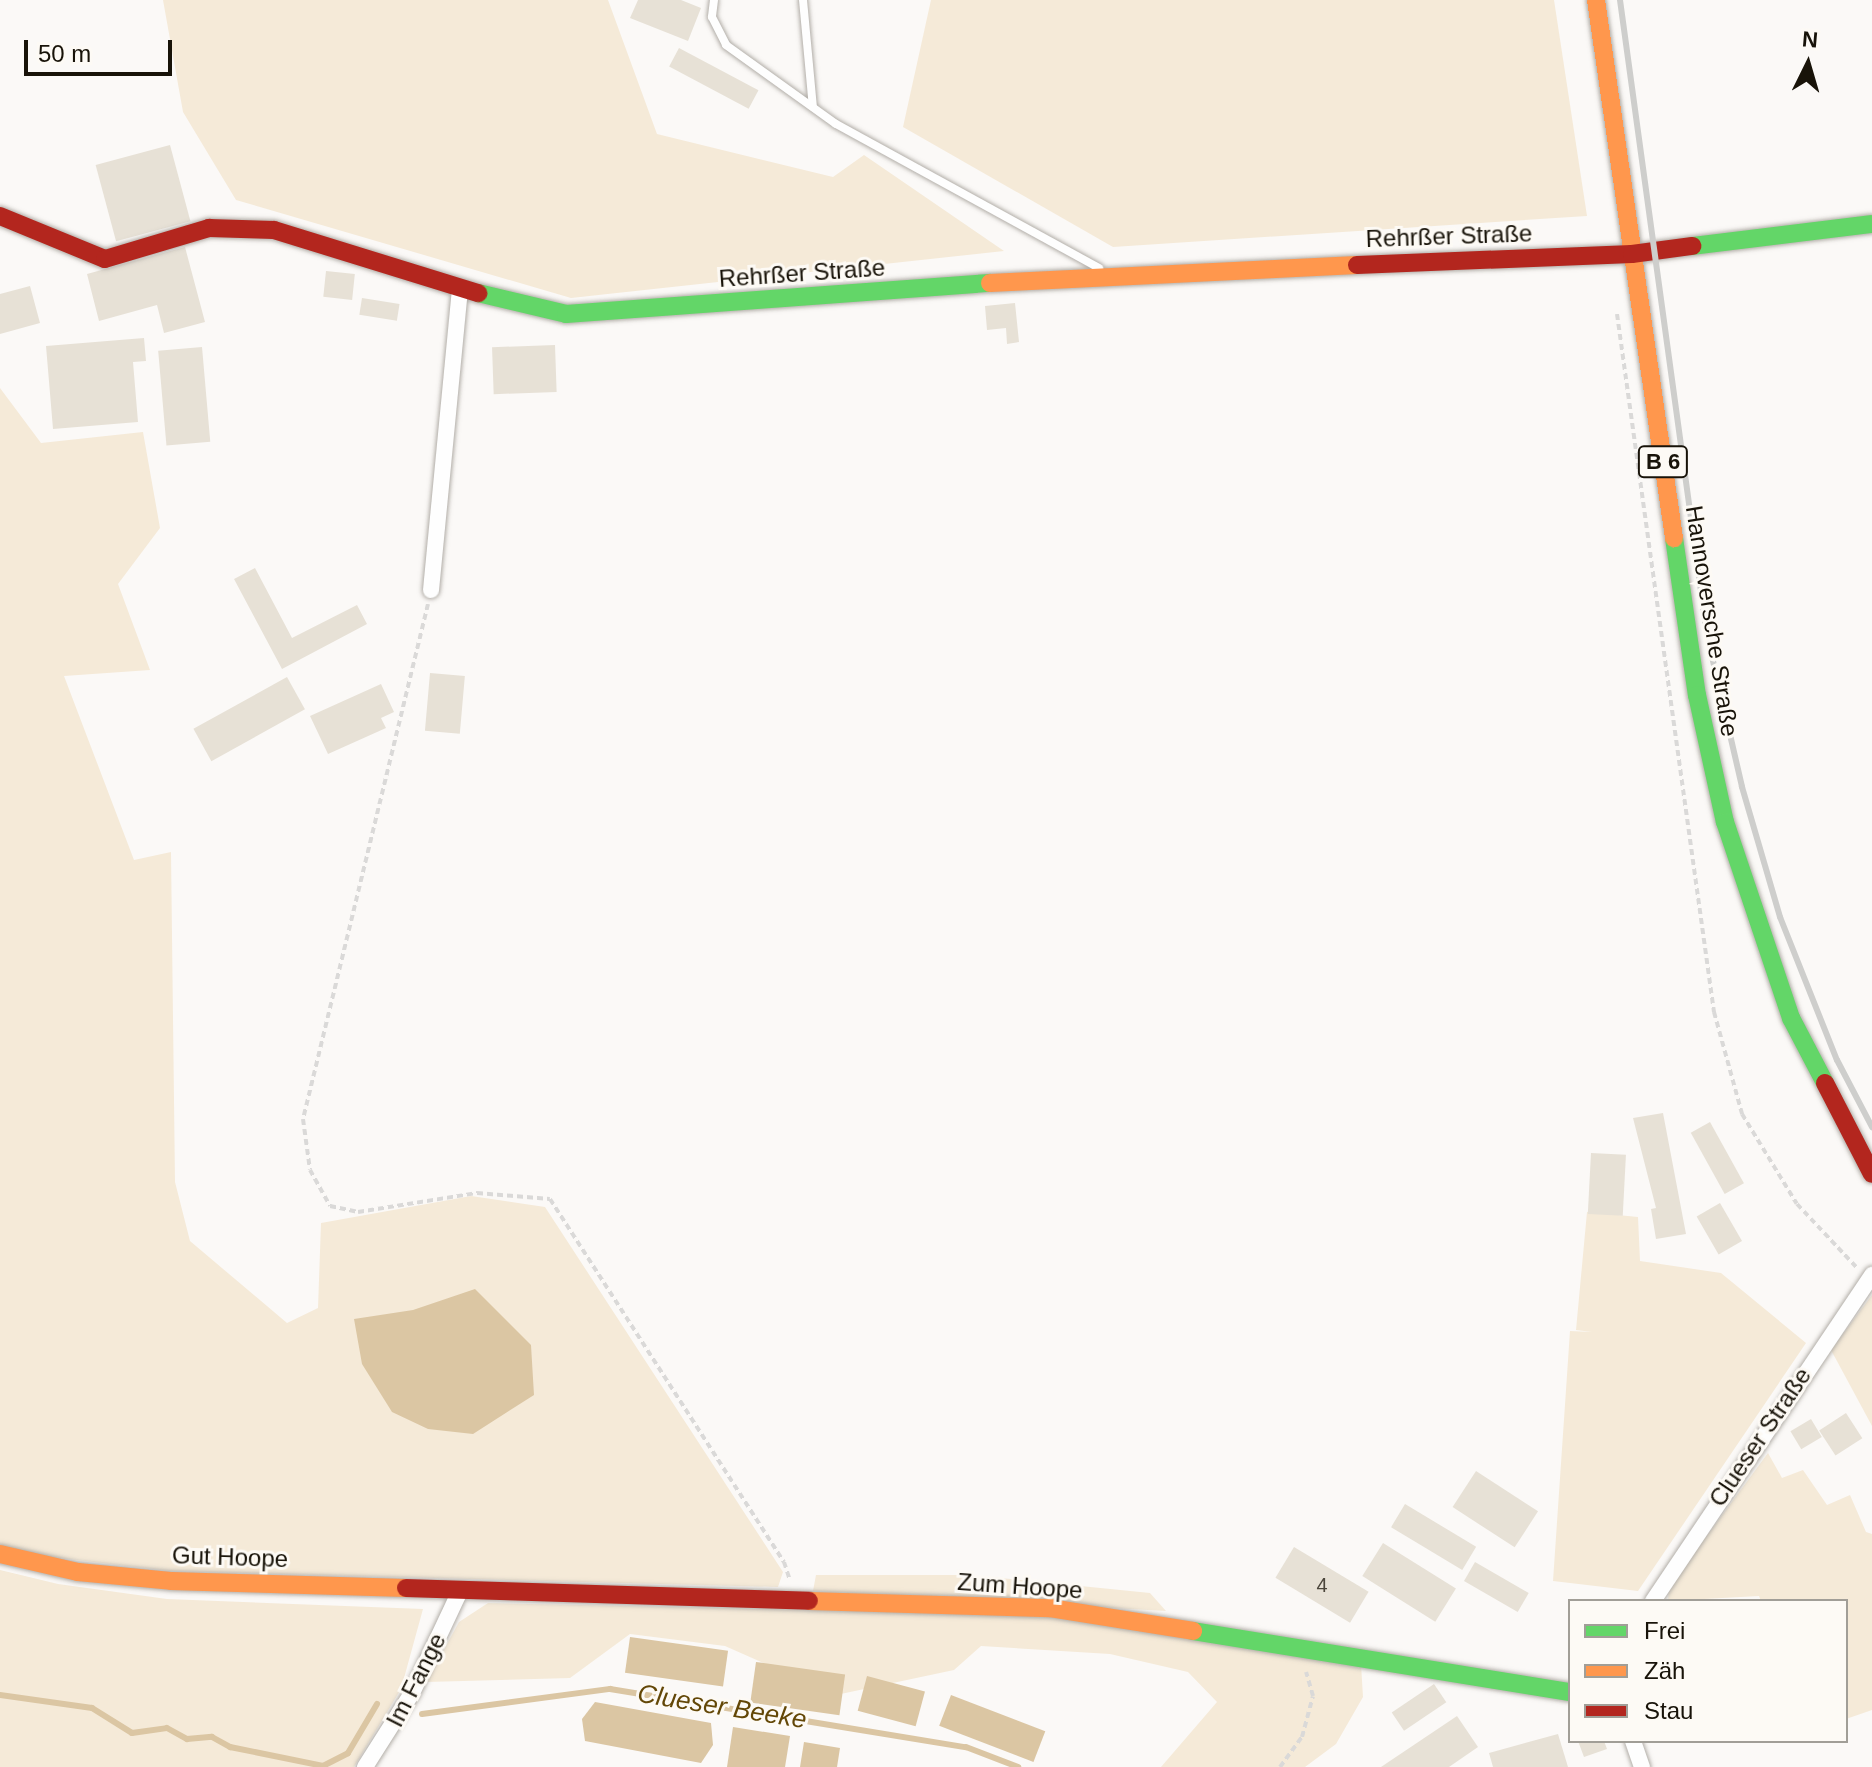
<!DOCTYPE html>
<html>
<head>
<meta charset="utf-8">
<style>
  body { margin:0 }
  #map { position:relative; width:1872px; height:1767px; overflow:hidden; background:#fbf9f7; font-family:Arial,sans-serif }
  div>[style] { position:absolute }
  .green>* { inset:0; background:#f5ead8 }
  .water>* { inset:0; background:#dbc6a3; transform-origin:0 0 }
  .stream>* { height:6px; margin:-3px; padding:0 3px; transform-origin:3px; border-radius:3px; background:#dbc6a3 }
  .building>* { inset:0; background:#e7e1d6; transform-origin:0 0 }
  .path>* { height:4px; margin-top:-2px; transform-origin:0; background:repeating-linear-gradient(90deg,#dad9d8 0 6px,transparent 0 10px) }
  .roads { filter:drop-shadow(0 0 2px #b2aea8) drop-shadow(0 0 2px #b2aea8) }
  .lane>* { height:8px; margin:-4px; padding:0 4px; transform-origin:4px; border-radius:4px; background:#fefefe }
  .street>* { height:16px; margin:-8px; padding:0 8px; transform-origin:8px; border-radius:8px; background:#fefefe }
  .fast>* { height:18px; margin:-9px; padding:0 9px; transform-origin:9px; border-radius:9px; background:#63d668 }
  .slow>* { height:18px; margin:-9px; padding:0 9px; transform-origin:9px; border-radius:9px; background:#ff974d }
  .jam>* { height:18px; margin:-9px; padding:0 9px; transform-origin:9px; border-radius:9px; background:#b3261e }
  .rail>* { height:6px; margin:-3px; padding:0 3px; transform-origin:3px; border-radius:3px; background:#cececc }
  span { translate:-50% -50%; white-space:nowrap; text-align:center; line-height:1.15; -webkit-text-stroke:6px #fdfaf5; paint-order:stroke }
  .number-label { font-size:20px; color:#4c463c }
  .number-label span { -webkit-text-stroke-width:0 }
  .shield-label span { padding:2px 6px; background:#fdfaf5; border:2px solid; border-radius:6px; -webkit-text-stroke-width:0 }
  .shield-label { font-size:22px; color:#181309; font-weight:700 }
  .street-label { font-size:24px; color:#181309 }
  .water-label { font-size:26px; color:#634707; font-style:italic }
  .legend { position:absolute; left:1568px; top:1599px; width:280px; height:144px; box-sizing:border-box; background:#fdfaf5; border:2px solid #a19e97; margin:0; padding:10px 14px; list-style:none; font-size:24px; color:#181309 }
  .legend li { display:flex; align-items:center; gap:16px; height:40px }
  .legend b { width:40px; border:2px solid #a19e97 }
  .north { position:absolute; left:1768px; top:24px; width:80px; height:80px; -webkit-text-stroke:6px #fdfaf5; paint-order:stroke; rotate:5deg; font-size:22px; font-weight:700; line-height:32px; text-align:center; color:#181309 }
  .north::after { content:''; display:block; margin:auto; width:28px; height:36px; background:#181309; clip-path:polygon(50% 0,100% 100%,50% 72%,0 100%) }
  .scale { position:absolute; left:24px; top:40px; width:148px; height:36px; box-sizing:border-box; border:4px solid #181309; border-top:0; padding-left:10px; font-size:24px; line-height:28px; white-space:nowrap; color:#181309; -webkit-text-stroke:6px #fdfaf5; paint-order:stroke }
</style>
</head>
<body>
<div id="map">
  <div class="green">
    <i style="clip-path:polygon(163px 0,608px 0,657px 134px,833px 177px,864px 155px,1004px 251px,571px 298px,236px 200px,183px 112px)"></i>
    <i style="clip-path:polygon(931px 0,1554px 0,1587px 216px,1113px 247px,903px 127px)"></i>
    <i style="clip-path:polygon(0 388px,41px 443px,143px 432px,160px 528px,118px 584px,150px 670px,64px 676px,134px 860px,171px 852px,175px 1182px,190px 1241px,287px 1323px,318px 1308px,321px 1223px,471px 1196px,545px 1207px,783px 1572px,778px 1587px,171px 1571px,34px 1555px,0 1545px)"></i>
    <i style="clip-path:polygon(1587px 1212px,1638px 1217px,1640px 1261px,1721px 1273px,1806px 1343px,1638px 1591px,1553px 1581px,1570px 1331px,1592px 1332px,1576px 1330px)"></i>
    <i style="clip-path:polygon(1872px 1295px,1872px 1426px,1831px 1350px)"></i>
    <i style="clip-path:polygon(1768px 1453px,1782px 1478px,1803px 1470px,1827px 1505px,1850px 1495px,1866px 1532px,1872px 1534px,1872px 1710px,1846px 1719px,1846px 1601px,1761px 1601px,1759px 1596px,1668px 1601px,1669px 1587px)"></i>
    <i style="clip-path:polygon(0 1570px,58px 1584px,167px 1599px,423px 1609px,401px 1689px,354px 1767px,0 1767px)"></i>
    <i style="clip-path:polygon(816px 1575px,970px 1575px,1150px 1593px,1166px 1611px,813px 1591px)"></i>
    <i style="clip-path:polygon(488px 1603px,1050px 1615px,1361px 1664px,1363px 1697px,1336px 1744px,1305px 1767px,1161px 1767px,1217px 1702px,1188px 1672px,1110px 1654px,981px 1646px,954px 1670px,836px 1695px,725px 1646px,630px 1634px,570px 1678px,426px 1682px,459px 1622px)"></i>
  </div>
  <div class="water">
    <i style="clip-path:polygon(475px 1289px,531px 1345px,534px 1395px,473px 1434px,428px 1429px,392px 1412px,362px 1364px,354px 1319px,413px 1310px)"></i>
    <i style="left:630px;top:1637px;width:99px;height:36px;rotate:8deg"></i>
    <i style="left:756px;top:1662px;width:90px;height:41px;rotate:8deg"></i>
    <i style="left:867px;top:1676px;width:60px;height:36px;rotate:15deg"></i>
    <i style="left:951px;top:1695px;width:101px;height:33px;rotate:21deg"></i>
    <i style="clip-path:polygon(595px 1702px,711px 1723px,713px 1745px,701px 1763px,585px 1741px,582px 1719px)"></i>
    <i style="clip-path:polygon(733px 1727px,790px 1736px,785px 1767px,727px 1767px)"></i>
    <i style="clip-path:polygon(804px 1742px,840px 1748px,837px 1767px,800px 1767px)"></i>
  </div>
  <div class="stream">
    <i style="left:0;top:1695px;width:93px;rotate:8deg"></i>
    <i style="left:92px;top:1708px;width:47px;rotate:32deg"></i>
    <i style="left:132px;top:1733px;width:35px;rotate:-8deg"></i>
    <i style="left:167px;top:1728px;width:23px;rotate:29deg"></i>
    <i style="left:187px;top:1739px;width:25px;rotate:-5deg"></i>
    <i style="left:212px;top:1737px;width:21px;rotate:29deg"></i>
    <i style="left:230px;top:1747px;width:95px;rotate:11.5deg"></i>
    <i style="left:323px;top:1766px;width:28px;rotate:-27deg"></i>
    <i style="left:348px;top:1753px;width:57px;rotate:-59.4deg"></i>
    <i style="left:422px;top:1714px;width:190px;rotate:-7.6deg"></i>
    <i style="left:610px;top:1689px;width:361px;rotate:9.3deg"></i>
    <i style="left:966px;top:1747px;width:56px;rotate:21deg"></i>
  </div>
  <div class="building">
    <i style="clip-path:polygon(638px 0,681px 0,701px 8px,688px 41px,630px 18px)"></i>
    <i style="left:679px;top:48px;width:90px;height:21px;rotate:28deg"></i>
    <i style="left:170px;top:145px;width:79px;height:77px;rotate:75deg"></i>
    <i style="clip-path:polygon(185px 247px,205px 322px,164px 333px,157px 305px,99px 321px,87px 274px)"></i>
    <i style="left:326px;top:271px;width:29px;height:26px;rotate:6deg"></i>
    <i style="clip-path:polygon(30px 286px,40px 323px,0 334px,0 294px)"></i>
    <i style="left:362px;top:298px;width:38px;height:17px;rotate:9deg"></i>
    <i style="clip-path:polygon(1015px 303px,1019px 342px,1007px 344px,1006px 328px,987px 330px,985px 306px)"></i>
    <i style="clip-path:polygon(144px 338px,146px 361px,133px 362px,138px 422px,53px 429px,46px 346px)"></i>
    <i style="left:555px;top:345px;width:47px;height:63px;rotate:88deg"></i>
    <i style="left:202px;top:347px;width:95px;height:44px;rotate:85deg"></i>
    <i style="clip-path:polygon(255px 568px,292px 638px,357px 605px,367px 624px,282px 669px,234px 579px)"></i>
    <i style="left:430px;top:673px;width:35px;height:58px;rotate:5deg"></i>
    <i style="left:287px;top:677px;width:37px;height:107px;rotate:61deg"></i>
    <i style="clip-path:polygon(381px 684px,394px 712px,381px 718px,386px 728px,328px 754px,310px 716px)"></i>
    <i style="clip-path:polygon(1663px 1113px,1686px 1234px,1656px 1239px,1651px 1209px,1656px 1208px,1633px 1118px)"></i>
    <i style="left:1710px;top:1122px;width:70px;height:22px;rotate:61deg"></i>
    <i style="left:1591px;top:1153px;width:35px;height:61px;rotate:3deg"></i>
    <i style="left:1720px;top:1203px;width:44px;height:27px;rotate:60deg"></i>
    <i style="left:1846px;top:1413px;width:30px;height:32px;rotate:57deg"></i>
    <i style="left:1811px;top:1419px;width:21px;height:24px;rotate:59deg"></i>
    <i style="left:1476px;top:1471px;width:74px;height:43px;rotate:33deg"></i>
    <i style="left:1405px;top:1504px;width:83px;height:27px;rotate:31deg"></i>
    <i style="left:1383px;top:1543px;width:86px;height:39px;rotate:32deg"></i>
    <i style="left:1294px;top:1547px;width:87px;height:36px;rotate:31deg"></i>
    <i style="left:1475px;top:1562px;width:62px;height:22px;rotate:30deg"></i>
    <i style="left:1434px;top:1684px;width:22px;height:51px;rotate:56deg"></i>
    <i style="clip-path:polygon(1457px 1716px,1478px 1747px,1449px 1767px,1381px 1767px)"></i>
    <i style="clip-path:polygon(1558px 1734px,1568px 1767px,1493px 1767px,1489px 1753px)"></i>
    <i style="clip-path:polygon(1578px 1741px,1604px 1741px,1607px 1749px,1584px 1757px)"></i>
  </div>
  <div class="path">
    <i style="left:1617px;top:314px;width:705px;rotate:82.09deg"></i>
    <i style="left:1714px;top:1012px;width:106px;rotate:74.6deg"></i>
    <i style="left:1742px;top:1114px;width:105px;rotate:58.6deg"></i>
    <i style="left:1797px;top:1204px;width:88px;rotate:46.8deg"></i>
    <i style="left:428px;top:604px;width:530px;rotate:103.64deg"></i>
    <i style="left:303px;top:1119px;width:51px;rotate:82.2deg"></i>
    <i style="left:310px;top:1170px;width:41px;rotate:60.9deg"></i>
    <i style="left:330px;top:1206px;width:29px;rotate:12deg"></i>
    <i style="left:358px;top:1212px;width:121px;rotate:-9.1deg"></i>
    <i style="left:477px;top:1193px;width:73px;rotate:4.7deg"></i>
    <i style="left:550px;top:1199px;width:432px;rotate:57.2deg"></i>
    <i style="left:784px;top:1562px;width:19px;rotate:72deg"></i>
    <i style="left:1280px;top:1767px;width:37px;rotate:-54deg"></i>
    <i style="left:1302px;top:1737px;width:42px;rotate:-75deg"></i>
    <i style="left:1313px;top:1696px;width:25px;rotate:-106deg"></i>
  </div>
  <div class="roads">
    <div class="lane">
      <i style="left:714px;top:0;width:17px;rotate:97deg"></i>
      <i style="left:712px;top:17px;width:31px;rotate:63deg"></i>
      <i style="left:726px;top:45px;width:135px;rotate:35.7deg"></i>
      <i style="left:836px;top:124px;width:300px;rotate:28.7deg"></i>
      <i style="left:803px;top:0;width:107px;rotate:84.7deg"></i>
    </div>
    <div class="street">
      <i style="left:431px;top:590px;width:304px;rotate:-84.5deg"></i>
      <i style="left:1653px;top:1601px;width:393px;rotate:-56.1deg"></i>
      <i style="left:1633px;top:1741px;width:28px;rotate:71deg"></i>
      <i style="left:365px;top:1767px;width:88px;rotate:-57.6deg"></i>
      <i style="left:412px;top:1693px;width:115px;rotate:-64.8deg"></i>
    </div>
    <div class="fast">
      <i style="left:1692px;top:246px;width:181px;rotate:-7deg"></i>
      <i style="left:478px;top:293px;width:90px;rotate:13.4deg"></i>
      <i style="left:566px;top:314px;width:425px;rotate:-4.2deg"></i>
      <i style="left:1674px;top:538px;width:159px;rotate:81.7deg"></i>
      <i style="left:1697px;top:695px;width:130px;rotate:77.6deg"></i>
      <i style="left:1725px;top:822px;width:207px;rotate:71.4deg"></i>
      <i style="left:1791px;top:1018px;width:73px;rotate:62.4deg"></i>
      <i style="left:1193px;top:1631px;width:382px;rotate:9.2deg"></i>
    </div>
    <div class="slow">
      <i style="left:1596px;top:0;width:544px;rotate:81.75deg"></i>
      <i style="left:990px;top:283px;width:367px;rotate:-2.8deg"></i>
      <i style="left:0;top:1554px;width:80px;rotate:13deg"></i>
      <i style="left:78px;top:1572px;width:93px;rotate:5.5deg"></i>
      <i style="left:171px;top:1581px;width:235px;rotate:1.7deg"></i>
      <i style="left:809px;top:1601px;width:241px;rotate:1.7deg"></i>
      <i style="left:1050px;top:1608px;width:145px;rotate:9.1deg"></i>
    </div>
    <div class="jam">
      <i style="left:0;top:216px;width:113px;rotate:22.3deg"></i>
      <i style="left:105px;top:259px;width:109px;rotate:-16.6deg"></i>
      <i style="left:209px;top:228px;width:65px;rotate:1.8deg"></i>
      <i style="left:274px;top:230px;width:214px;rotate:17.2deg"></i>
      <i style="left:1357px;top:265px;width:275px;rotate:-2.3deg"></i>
      <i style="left:1632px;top:254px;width:61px;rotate:-7.6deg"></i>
      <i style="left:1825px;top:1083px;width:102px;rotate:62.7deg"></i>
      <i style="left:406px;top:1588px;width:403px;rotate:1.8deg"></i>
    </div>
  </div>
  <div class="rail">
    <i style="left:1620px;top:0;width:641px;rotate:82.2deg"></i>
    <i style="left:1707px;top:635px;width:156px;rotate:77deg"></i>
    <i style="left:1742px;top:787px;width:135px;rotate:73.7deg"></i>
    <i style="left:1780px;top:917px;width:154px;rotate:68.3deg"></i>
    <i style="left:1837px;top:1060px;width:76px;rotate:62.4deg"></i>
  </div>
  <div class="number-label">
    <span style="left:1322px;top:1585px">4</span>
  </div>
  <div class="shield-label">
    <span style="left:1663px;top:462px">B 6</span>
  </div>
  <div class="street-label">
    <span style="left:1449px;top:236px;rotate:-2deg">Rehrßer Straße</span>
    <span style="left:802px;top:273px;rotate:-4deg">Rehrßer Straße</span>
    <span style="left:1712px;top:621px;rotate:81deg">Hannoversche Straße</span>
    <span style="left:1760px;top:1437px;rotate:-56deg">Clueser Straße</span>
    <span style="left:230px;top:1557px;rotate:2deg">Gut Hoope</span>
    <span style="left:1020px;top:1586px;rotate:4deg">Zum Hoope</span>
    <span style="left:416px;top:1680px;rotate:-63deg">Im Fange</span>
  </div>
  <div class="water-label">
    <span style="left:722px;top:1707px;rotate:9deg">Clueser Beeke</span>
  </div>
  <ul class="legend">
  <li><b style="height:10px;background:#63d668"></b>Frei</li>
  <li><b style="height:10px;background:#ff974d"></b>Zäh</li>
  <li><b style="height:10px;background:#b3261e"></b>Stau</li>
  </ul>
  <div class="north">N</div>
  <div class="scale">50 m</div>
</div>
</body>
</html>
